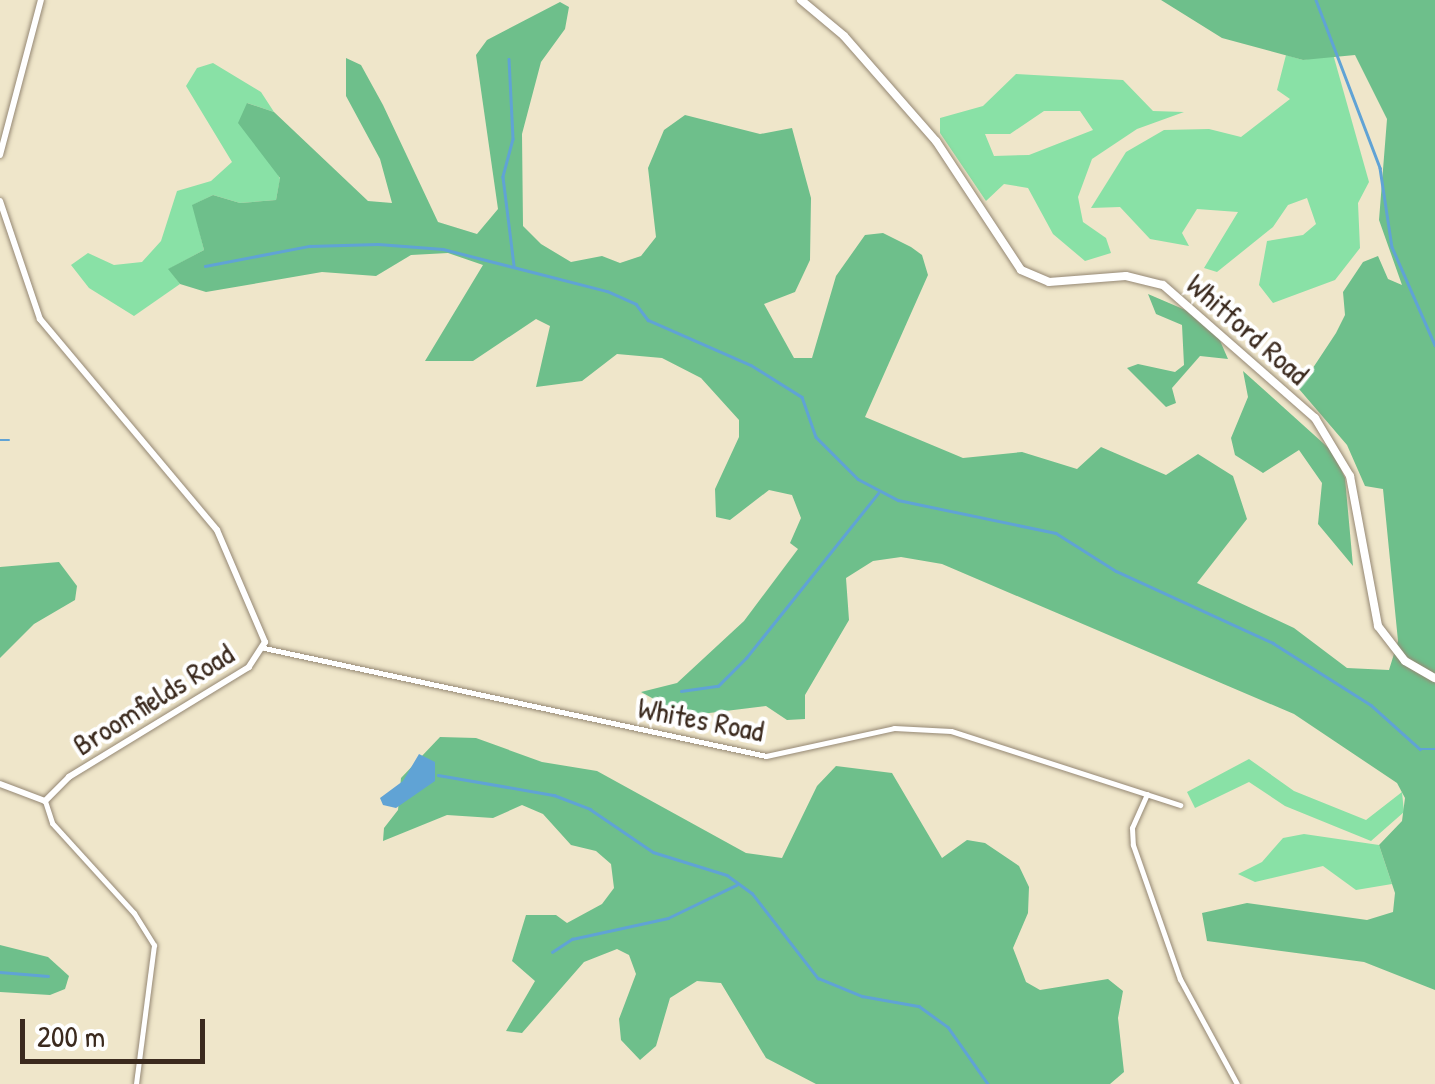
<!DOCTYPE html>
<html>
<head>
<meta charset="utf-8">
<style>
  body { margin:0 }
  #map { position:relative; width:1435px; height:1084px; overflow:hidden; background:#efe6ca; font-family:"Patrick Hand",sans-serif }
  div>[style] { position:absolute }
  .green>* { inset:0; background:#89e1a6 }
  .forest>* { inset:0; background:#6ebf8b }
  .water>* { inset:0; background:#60a3d5 }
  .stream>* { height:2.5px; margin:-1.25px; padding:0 1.25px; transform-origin:1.25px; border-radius:1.25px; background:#60a3d5 }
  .roads { filter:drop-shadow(0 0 2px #958874) drop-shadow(0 0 2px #958874) }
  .minor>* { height:5px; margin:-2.5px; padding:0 2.5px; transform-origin:2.5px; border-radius:2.5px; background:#fff }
  .tertiary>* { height:6px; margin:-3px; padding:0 3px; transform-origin:3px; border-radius:3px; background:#fff }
  .secondary>* { height:8px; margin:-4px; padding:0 4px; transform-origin:4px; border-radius:4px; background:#fff }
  span { translate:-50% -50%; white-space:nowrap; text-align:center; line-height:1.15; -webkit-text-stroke:8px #fff; paint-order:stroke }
  .street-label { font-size:30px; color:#3b2a1e }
  .scale { position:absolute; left:20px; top:1019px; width:185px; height:45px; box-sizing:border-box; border:5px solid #3b2a1e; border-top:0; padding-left:12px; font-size:30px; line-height:35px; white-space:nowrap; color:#3b2a1e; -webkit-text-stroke:8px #fff; paint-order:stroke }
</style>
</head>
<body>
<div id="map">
  <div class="green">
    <i style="clip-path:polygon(1333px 54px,1369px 182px,1358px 203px,1360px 248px,1335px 280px,1273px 303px,1259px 285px,1267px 241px,1303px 235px,1316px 224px,1307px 198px,1288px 205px,1273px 227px,1217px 272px,1204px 268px,1238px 212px,1197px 209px,1182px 233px,1189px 246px,1150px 239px,1120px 207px,1091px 208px,1126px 152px,1164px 130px,1209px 129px,1241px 137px,1290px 99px,1277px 90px,1286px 55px,1303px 60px)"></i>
    <i style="clip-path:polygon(213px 63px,261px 92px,274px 112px,247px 103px,280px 179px,276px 200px,240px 203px,213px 195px,193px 205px,204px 250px,169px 269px,180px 284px,134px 316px,89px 288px,71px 265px,88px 253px,114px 265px,142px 262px,161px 241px,177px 191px,211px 181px,232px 162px,186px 86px,197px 68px)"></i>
    <i style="clip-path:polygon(evenodd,1016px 74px,1123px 80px,1153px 111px,1184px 112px,1137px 129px,1092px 159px,1078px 197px,1083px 222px,1106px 238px,1111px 253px,1085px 261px,1053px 234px,1028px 188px,1004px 184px,986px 201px,940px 133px,940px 118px,983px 106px,1016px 74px,1044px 111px,1080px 111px,1093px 130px,1029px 155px,994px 156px,985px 134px,1010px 134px,1044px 111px)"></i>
    <i style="clip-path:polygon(1249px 759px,1294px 791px,1366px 820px,1402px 792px,1404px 812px,1371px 841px,1285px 806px,1249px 782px,1195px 808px,1187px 792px)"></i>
    <i style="clip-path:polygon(1304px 834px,1379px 845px,1392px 884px,1356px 890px,1323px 866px,1255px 882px,1238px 874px,1262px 862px,1283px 838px)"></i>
  </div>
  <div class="forest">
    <i style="clip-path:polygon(1161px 0,1435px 0,1435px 990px,1364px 962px,1207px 941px,1202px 913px,1247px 903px,1367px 920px,1393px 912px,1395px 893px,1379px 845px,1402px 821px,1405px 798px,1397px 783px,1294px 714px,942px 564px,901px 557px,873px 561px,846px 578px,849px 620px,805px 695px,805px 719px,787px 720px,766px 706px,685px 716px,641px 692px,677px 683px,744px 621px,798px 549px,790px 543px,801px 518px,792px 495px,769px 490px,730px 520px,716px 517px,715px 489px,739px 437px,739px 420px,701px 378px,662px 358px,617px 354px,582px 381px,536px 387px,550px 326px,536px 319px,473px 361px,425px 361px,483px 265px,448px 253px,411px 255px,376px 276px,322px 272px,206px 292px,180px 284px,168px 269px,204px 250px,192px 205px,213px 195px,240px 203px,276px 200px,280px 178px,238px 123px,247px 103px,274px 112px,368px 201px,392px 203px,380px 159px,346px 96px,346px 58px,361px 65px,383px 105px,438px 222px,477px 234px,498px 209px,476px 55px,487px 40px,560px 2px,569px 7px,565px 29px,541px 62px,522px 134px,523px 226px,541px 244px,571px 262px,602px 256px,620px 263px,641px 256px,656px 237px,648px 168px,664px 130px,685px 115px,760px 134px,792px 128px,811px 198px,810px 260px,795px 292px,764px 304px,794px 358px,812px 358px,836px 276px,865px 235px,883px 233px,911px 247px,922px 255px,928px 275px,865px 417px,963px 458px,1022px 452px,1077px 469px,1101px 447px,1166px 475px,1198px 454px,1233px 476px,1247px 519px,1197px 583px,1294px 628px,1347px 668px,1389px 670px,1398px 641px,1383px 489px,1365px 486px,1347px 445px,1299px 389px,1336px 333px,1345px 315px,1343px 292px,1363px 262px,1378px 256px,1388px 279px,1402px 285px,1379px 220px,1387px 119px,1355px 55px,1303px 60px,1222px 38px)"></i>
    <i style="clip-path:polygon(1148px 294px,1197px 315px,1218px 336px,1228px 359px,1200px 356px,1172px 388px,1176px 403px,1166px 407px,1127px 368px,1138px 364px,1175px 372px,1184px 365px,1182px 325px,1156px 314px)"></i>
    <i style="clip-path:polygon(1243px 371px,1333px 452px,1345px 478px,1353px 566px,1318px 524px,1322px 483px,1299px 450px,1263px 473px,1235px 455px,1231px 438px,1248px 397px)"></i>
    <i style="clip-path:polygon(59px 562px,77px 586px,75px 600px,34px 624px,0 658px,0 567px)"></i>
    <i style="clip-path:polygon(440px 737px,476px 738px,542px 762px,597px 771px,746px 853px,782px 858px,817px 786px,836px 766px,892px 773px,942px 858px,967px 840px,985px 843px,1019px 866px,1029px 887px,1028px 913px,1013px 948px,1026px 982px,1040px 990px,1108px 979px,1123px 991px,1118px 1018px,1124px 1072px,1110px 1084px,816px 1084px,766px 1058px,721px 983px,697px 981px,670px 998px,656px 1046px,640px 1060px,621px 1040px,619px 1019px,636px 974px,629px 955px,617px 949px,584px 962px,522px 1033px,506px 1031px,535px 981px,512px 961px,526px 915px,556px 915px,567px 923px,602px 904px,614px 888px,611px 864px,596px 851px,571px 845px,543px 814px,522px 805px,493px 818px,447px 815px,383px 841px,384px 828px,398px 810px,401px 778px)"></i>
    <i style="clip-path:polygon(0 945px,48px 957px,69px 976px,65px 989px,50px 995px,0 992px)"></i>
  </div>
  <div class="water">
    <i style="clip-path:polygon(419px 754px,435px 762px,435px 781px,396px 808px,383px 805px,380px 798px,403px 781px)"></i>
  </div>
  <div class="stream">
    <i style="left:1316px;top:0;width:180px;rotate:69.1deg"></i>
    <i style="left:1380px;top:168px;width:80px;rotate:81.4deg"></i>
    <i style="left:1392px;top:247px;width:107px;rotate:66.3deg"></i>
    <i style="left:509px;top:59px;width:80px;rotate:87.1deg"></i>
    <i style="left:513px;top:139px;width:39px;rotate:105deg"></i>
    <i style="left:503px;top:177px;width:89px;rotate:82.9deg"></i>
    <i style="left:205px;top:266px;width:106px;rotate:-10.9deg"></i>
    <i style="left:309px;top:246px;width:69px;rotate:-1.7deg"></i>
    <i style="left:378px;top:244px;width:65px;rotate:4.4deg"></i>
    <i style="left:443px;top:249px;width:169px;rotate:14.4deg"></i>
    <i style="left:607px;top:291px;width:32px;rotate:24deg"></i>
    <i style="left:636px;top:304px;width:20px;rotate:53deg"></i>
    <i style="left:648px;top:320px;width:112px;rotate:23.6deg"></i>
    <i style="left:751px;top:365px;width:60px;rotate:32.1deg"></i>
    <i style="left:802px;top:397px;width:42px;rotate:70.7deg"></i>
    <i style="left:816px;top:437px;width:59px;rotate:45deg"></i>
    <i style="left:858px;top:479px;width:45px;rotate:27.7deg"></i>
    <i style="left:898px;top:500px;width:161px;rotate:11.8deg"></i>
    <i style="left:1056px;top:533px;width:71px;rotate:32.3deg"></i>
    <i style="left:1116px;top:571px;width:173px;rotate:24.6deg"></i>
    <i style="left:1273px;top:643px;width:116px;rotate:32.3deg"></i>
    <i style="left:1371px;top:705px;width:66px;rotate:41.9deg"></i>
    <i style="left:1420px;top:749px;width:15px"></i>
    <i style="left:0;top:440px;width:9px"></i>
    <i style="left:681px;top:691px;width:37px;rotate:-8deg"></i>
    <i style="left:718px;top:686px;width:40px;rotate:-45deg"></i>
    <i style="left:746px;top:658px;width:211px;rotate:-51.3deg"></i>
    <i style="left:438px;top:775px;width:118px;rotate:9.8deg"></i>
    <i style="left:554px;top:795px;width:39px;rotate:21deg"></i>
    <i style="left:590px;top:809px;width:76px;rotate:34.3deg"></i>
    <i style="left:653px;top:852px;width:77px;rotate:17.3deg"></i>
    <i style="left:727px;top:875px;width:31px;rotate:36deg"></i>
    <i style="left:752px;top:893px;width:108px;rotate:52.2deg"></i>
    <i style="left:818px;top:978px;width:48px;rotate:22.2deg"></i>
    <i style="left:862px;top:996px;width:58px;rotate:10deg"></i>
    <i style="left:919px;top:1006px;width:36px;rotate:36deg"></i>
    <i style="left:948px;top:1027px;width:70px;rotate:54.9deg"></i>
    <i style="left:552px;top:952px;width:24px;rotate:-33deg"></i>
    <i style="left:572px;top:939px;width:98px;rotate:-12.3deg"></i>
    <i style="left:668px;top:918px;width:76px;rotate:-25.9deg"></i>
    <i style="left:0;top:972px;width:48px;rotate:4.8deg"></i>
  </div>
  <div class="roads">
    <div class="minor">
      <i style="left:264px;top:648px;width:513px;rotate:12.14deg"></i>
      <i style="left:766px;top:756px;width:131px;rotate:-12.3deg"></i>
      <i style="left:894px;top:728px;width:57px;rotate:3deg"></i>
      <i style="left:951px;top:731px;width:241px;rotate:17.9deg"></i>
      <i style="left:1147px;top:794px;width:37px;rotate:114deg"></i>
      <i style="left:1132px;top:828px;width:17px;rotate:87deg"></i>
      <i style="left:1133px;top:845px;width:142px;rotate:70.7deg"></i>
      <i style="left:1180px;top:979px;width:119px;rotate:61.5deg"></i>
      <i style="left:45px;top:801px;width:23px;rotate:72deg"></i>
      <i style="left:52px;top:823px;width:122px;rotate:47.7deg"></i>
      <i style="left:134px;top:913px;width:38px;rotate:58deg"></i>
      <i style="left:154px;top:945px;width:140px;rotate:97.4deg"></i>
    </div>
    <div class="tertiary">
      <i style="left:0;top:155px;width:160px;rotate:-75.2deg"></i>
      <i style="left:0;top:201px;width:125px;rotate:71.3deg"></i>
      <i style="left:40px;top:319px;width:275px;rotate:50deg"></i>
      <i style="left:217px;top:530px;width:122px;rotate:66.8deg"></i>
      <i style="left:265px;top:642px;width:30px;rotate:123deg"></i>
      <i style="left:249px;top:667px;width:211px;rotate:148.6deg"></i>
      <i style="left:69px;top:777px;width:34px;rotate:135deg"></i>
      <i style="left:45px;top:801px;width:48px;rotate:-159.3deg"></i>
    </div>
    <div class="secondary">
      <i style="left:801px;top:0;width:56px;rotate:39.9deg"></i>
      <i style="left:844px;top:36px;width:140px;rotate:48.8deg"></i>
      <i style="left:936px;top:141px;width:154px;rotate:56.6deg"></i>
      <i style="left:1021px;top:270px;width:30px;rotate:23deg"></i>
      <i style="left:1049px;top:282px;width:77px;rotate:-4.5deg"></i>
      <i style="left:1126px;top:276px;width:38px;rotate:14deg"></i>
      <i style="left:1163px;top:285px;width:202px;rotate:41.2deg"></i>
      <i style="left:1315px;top:418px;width:68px;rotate:58.9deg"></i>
      <i style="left:1350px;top:476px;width:153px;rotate:79.4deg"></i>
      <i style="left:1378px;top:626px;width:44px;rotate:52.4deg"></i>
      <i style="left:1405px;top:661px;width:34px;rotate:30deg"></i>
    </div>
  </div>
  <div class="street-label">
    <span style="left:1248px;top:329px;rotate:41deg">Whitford Road</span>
    <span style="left:153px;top:699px;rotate:-32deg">Broomfields Road</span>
    <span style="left:701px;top:719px;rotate:11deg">Whites Road</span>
  </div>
  <div class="scale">200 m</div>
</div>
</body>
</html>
